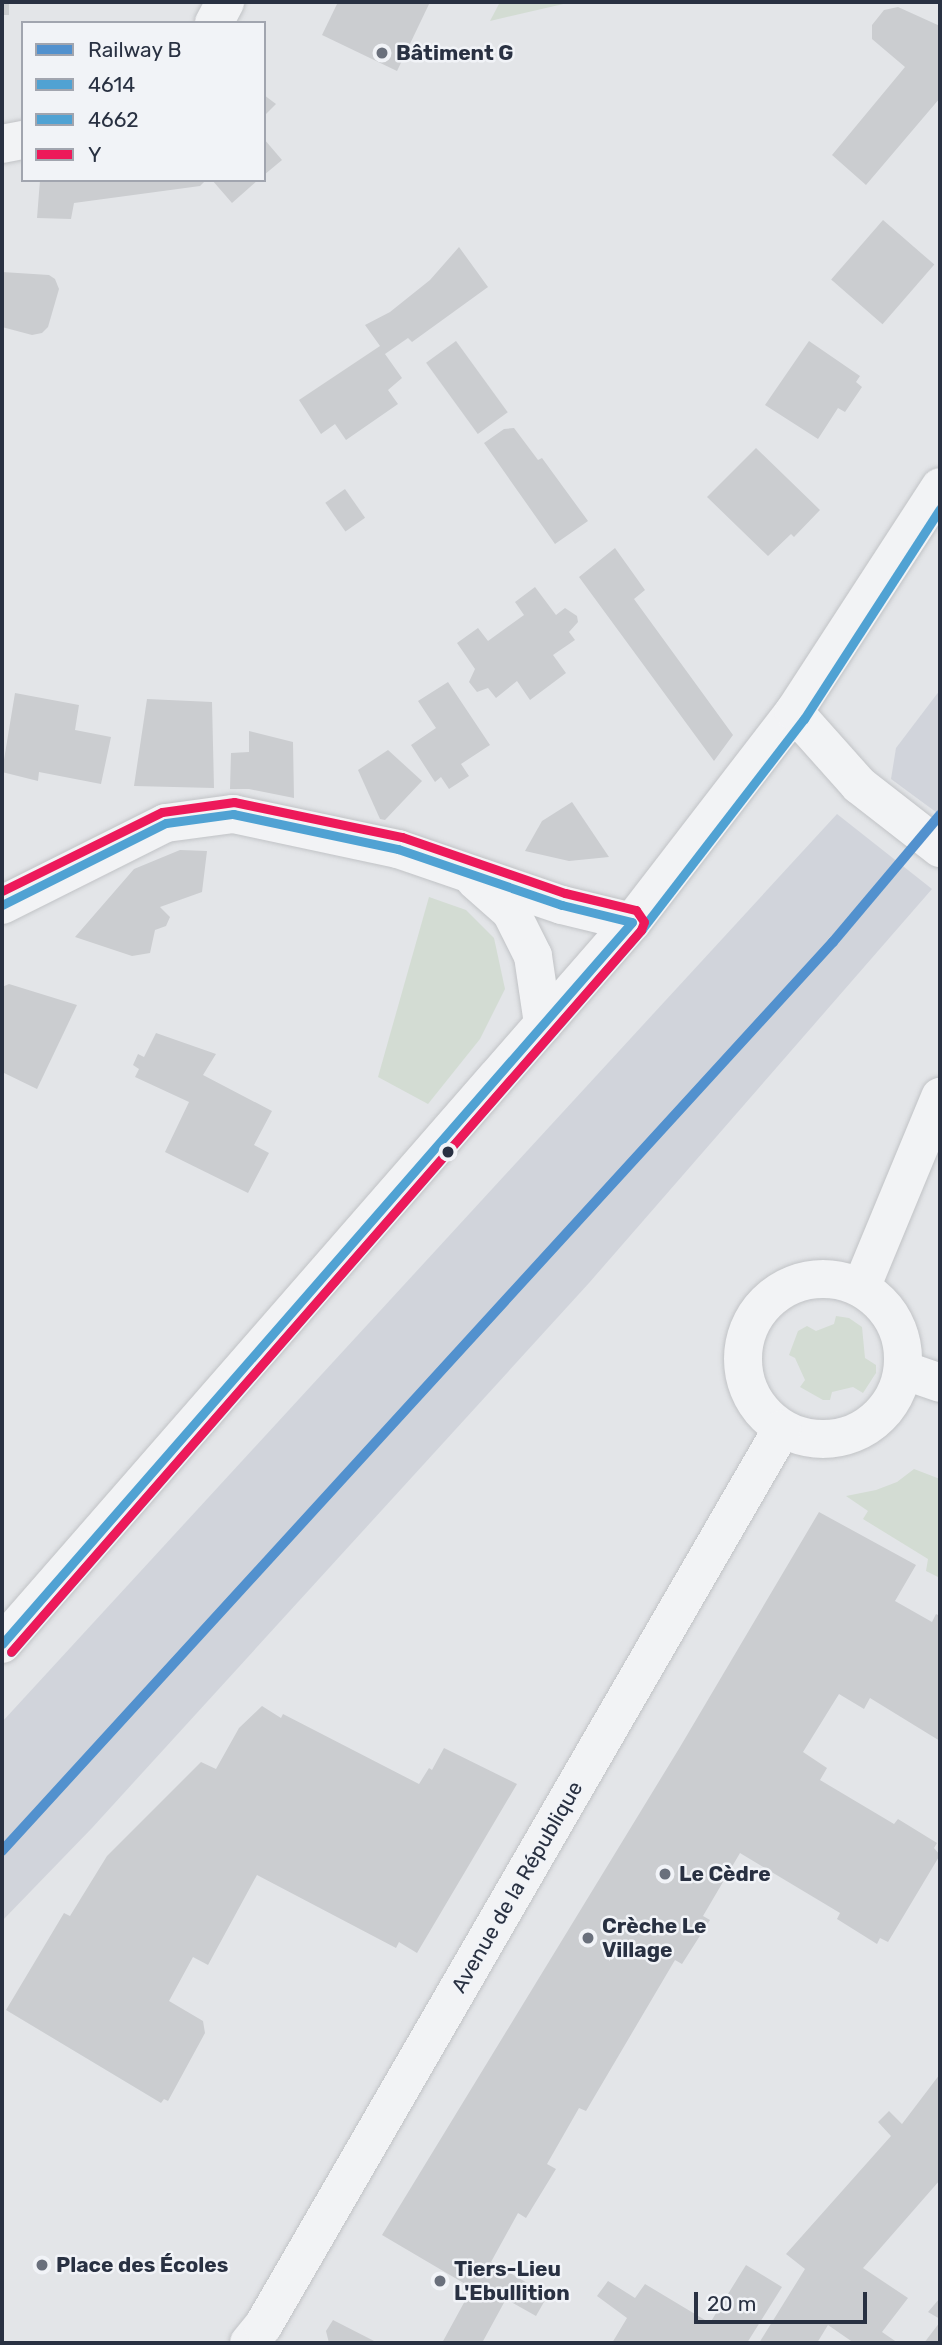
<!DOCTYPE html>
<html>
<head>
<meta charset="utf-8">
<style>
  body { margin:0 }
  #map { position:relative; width:942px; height:2345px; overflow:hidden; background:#e3e5e8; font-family:Rubik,sans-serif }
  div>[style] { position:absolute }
  .built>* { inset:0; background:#d1d4db }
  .green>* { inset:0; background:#d3dcd3 }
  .building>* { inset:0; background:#cbcdd0; transform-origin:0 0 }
  .roads { filter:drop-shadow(0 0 2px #c1c3c6) drop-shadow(0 0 2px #c1c3c6) }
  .minor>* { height:38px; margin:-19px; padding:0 19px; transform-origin:19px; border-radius:19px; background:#f2f3f5 }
  .minor>.ring { margin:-19px; padding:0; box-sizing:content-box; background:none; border:38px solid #f2f3f5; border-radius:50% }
  .bus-1>* { height:9px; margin:-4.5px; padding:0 4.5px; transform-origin:4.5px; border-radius:4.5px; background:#50a2d3 }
  .bus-2>* { height:9px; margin:-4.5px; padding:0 4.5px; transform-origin:4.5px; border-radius:4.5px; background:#50a2d3 }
  .bus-3>* { height:9px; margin:-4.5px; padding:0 4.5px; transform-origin:4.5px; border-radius:4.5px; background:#ed195a }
  .rail-1>* { height:10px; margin:-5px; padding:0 5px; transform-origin:5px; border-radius:5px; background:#5291ce }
  .dots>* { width:19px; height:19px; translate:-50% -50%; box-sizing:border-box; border:4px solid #f1f3f7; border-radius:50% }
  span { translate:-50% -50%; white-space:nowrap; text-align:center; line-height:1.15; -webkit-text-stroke:5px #f1f3f7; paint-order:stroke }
  .poi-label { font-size:21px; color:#293142; font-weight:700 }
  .left { translate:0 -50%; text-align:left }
  .street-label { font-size:21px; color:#293142 }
  .frame { position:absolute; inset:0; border:4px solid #293142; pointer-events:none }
  .legend { position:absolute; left:21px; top:21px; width:245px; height:161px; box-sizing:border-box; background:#f1f3f7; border:2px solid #a1a5af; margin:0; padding:9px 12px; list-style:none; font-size:21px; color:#293142 }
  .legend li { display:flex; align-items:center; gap:14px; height:35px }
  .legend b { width:35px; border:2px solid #a1a5af }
  .scale { position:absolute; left:694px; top:2292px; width:173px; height:32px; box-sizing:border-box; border:4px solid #293142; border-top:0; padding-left:9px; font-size:21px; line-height:24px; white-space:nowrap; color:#293142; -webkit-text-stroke:5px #f1f3f7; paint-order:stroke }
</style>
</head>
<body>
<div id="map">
  <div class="built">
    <i style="clip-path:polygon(940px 690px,940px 815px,891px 779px,896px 748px)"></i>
    <i style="clip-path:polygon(837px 814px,932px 889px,589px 1283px,92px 1828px,2px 1921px,2px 1722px)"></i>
  </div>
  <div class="green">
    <i style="clip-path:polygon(500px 2px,572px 2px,490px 21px)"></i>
    <i style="clip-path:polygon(429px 897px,466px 910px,494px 938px,505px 989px,480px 1039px,428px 1104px,378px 1077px)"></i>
    <i style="clip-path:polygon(836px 1316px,849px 1318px,862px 1327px,865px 1358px,876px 1365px,876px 1373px,863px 1393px,853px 1387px,832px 1392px,830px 1400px,823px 1400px,800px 1387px,805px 1380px,795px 1358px,789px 1355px,798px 1331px,807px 1326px,816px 1331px,834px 1324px)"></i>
    <i style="clip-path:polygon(914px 1469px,940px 1479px,940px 1578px,926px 1571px,928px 1559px,863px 1519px,868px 1511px,846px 1496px,876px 1490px,897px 1482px)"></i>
  </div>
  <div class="building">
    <i style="left:2px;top:2px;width:7px;height:13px"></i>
    <i style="clip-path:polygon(338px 2px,430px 2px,397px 71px,322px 35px)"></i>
    <i style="clip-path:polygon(898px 7px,940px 26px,940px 98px,866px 185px,832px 155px,905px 67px,872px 39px,872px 25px,884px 10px)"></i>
    <i style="clip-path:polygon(264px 95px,276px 104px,264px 116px)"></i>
    <i style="clip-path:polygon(264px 139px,282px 160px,264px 175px)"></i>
    <i style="clip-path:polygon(40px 180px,206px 180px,200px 186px,74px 203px,71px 219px,37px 218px)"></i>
    <i style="clip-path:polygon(212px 180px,258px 180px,232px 203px)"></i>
    <i style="left:883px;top:220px;width:68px;height:79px;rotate:41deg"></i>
    <i style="clip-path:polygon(459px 247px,488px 287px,412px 342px,408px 338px,385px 354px,402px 378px,388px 390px,398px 404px,346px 440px,335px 424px,321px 434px,299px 400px,380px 346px,365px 325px,390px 312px,430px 280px)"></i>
    <i style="clip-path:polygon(2px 272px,49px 275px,55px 279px,59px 289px,48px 327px,42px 333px,32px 335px,2px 327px)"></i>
    <i style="left:456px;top:341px;width:88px;height:37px;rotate:54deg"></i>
    <i style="clip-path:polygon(809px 341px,860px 376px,856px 382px,862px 387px,845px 412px,838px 408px,818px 439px,765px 405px)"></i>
    <i style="clip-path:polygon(514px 428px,538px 460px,542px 458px,588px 521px,555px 544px,484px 443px,504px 429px)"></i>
    <i style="clip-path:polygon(756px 448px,820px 510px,794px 537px,791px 534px,768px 556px,707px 497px)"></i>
    <i style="left:345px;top:489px;width:35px;height:24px;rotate:55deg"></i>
    <i style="clip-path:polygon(615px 548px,645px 590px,634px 599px,733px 735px,714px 761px,579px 577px)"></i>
    <i style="clip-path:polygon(535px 587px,556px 615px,565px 608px,577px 616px,578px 622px,569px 632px,575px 640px,553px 655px,566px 673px,530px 700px,517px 681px,496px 698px,488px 688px,477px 692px,469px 682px,475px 669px,457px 643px,478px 628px,488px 641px,524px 615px,515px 602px)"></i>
    <i style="clip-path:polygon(448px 682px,490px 745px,461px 764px,469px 776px,449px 789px,441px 777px,435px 782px,411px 745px,436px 728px,418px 701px)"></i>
    <i style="clip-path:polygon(15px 693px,79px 705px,75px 730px,111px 737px,101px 784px,39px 772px,38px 781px,2px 772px)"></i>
    <i style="clip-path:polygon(147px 699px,212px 702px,214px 788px,134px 786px)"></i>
    <i style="clip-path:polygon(249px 731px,293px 742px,294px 798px,249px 789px,230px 789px,231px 753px,249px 752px)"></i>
    <i style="clip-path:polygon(388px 750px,422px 781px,385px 820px,380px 819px,358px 770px)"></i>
    <i style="clip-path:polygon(572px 802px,609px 857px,569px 861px,525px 851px,542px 821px)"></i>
    <i style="clip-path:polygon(180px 850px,207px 851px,202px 892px,160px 907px,170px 917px,166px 926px,155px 930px,150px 953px,132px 956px,75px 937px,134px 869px)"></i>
    <i style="clip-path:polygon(9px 984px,77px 1005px,37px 1089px,2px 1072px,2px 987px)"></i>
    <i style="clip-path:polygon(156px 1033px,216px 1054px,203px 1075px,272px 1111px,254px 1145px,269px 1153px,248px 1193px,165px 1152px,189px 1102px,135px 1077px,139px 1069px,133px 1065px,138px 1054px,144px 1057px)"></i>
    <i style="clip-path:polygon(819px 1512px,916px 1565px,895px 1601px,932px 1622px,936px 1614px,940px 1616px,940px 1741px,870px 1698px,864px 1709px,839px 1694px,803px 1752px,827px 1768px,820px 1780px,894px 1824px,898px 1819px,937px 1843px,934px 1848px,940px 1855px,888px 1942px,880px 1938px,877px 1944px,837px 1919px,840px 1913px,740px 1853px,703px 1916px,710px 1920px,682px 1964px,675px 1960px,586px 2111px,579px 2108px,547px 2164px,556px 2169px,526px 2218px,518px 2213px,491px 2262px,548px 2295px,536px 2316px,506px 2299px,482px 2343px,442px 2343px,472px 2288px,382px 2235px,680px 1747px)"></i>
    <i style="clip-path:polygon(262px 1706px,281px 1718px,283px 1714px,419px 1784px,429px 1768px,432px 1770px,444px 1748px,517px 1784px,417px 1953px,399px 1942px,396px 1948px,257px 1875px,208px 1965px,193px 1957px,169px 2001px,203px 2021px,205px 2033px,168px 2101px,164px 2099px,161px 2103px,6px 2010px,64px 1913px,70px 1916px,107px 1856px,201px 1762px,216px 1769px,239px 1728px)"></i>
    <i style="clip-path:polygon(940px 2074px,940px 2180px,863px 2268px,908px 2298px,882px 2332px,898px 2343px,854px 2343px,828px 2325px,817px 2343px,759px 2343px,805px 2269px,786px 2254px,891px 2136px,878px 2122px,889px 2111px,902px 2124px)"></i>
    <i style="clip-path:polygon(746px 2265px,782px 2287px,747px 2343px,612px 2343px,627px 2318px,597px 2296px,608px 2281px,635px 2298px,645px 2284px,710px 2323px)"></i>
    <i style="clip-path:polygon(940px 2298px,940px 2319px,928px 2312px)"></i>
    <i style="clip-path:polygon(333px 2320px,378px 2343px,329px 2343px,326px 2331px)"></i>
    <i style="clip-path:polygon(940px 2322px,940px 2343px,924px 2343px)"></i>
  </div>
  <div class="roads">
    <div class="minor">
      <i style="left:214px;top:23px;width:24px;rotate:-62deg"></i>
      <i style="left:2px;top:144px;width:21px;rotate:-11deg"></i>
      <i style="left:794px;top:712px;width:98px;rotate:48.3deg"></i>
      <i style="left:859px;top:785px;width:103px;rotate:37.9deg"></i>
      <i style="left:475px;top:880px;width:48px;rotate:41.6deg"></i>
      <i style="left:511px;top:912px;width:49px;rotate:63.4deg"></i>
      <i style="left:533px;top:956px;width:69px;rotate:81.6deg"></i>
      <i style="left:2px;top:905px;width:183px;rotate:-26.6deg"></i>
      <i style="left:166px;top:823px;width:68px;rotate:-7.7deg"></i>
      <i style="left:233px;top:814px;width:169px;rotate:12deg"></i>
      <i style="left:398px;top:849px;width:173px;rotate:18.9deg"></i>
      <i style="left:562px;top:905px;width:72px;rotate:13.7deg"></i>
      <i class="ring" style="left:743px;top:1279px;width:122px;height:122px"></i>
      <i style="left:861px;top:1288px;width:207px;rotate:-67.5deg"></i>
      <i style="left:903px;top:1370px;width:39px;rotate:19deg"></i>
      <i style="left:2px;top:1644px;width:958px;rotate:-48.89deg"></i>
      <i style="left:632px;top:922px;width:265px;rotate:-52.4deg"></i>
      <i style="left:794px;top:712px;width:268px;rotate:-57deg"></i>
      <i style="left:249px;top:2343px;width:22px;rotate:-51deg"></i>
      <i style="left:263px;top:2326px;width:1036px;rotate:-59.95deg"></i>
    </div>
  </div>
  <div class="bus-1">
    <i style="left:2px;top:905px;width:183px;rotate:-26.6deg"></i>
    <i style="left:166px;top:823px;width:68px;rotate:-7.7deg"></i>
    <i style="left:233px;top:814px;width:169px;rotate:12deg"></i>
    <i style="left:398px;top:849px;width:173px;rotate:18.9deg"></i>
    <i style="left:562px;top:905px;width:72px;rotate:13.7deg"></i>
    <i style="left:2px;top:1644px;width:958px;rotate:-48.89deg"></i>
  </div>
  <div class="bus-2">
    <i style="left:11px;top:1652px;width:960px;rotate:-48.89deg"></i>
    <i style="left:642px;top:929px;width:265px;rotate:-52.4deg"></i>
    <i style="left:804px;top:719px;width:250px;rotate:-57.1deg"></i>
  </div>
  <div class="bus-3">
    <i style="left:2px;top:891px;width:178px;rotate:-26.3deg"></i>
    <i style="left:162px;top:812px;width:73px;rotate:-7.9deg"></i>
    <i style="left:234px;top:802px;width:172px;rotate:11.8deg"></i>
    <i style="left:402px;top:837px;width:172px;rotate:19deg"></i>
    <i style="left:565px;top:893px;width:73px;rotate:13.5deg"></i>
    <i style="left:636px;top:910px;width:14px;rotate:56deg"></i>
    <i style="left:644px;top:922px;width:9px;rotate:111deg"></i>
    <i style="left:641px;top:930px;width:958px;rotate:131.11deg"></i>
  </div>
  <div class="rail-1">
    <i style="left:2px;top:1851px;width:1232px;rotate:-47.57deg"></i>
    <i style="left:833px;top:942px;width:166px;rotate:-49.9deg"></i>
  </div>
  <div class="dots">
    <i style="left:382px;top:53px;background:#6a707c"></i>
    <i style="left:448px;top:1152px;background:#293142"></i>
    <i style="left:665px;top:1874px;background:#6a707c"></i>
    <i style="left:588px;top:1938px;background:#6a707c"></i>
    <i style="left:42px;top:2265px;background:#6a707c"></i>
    <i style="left:440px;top:2281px;background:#6a707c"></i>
  </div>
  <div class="poi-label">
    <span class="left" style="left:396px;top:53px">Bâtiment G</span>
    <span class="left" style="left:679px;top:1874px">Le Cèdre</span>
    <span class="left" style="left:602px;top:1938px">Crèche Le<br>Village</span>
    <span class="left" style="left:56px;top:2265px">Place des Écoles</span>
    <span class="left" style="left:454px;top:2281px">Tiers-Lieu<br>L'Ebullition</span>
  </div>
  <div class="street-label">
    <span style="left:517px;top:1887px;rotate:-60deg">Avenue de la République</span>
  </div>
  <div class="frame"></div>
  <ul class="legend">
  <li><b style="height:9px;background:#5291ce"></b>Railway B</li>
  <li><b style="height:9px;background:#50a2d3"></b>4614</li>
  <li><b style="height:9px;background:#50a2d3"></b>4662</li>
  <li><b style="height:9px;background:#ed195a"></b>Y</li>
  </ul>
  <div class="scale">20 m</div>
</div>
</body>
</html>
